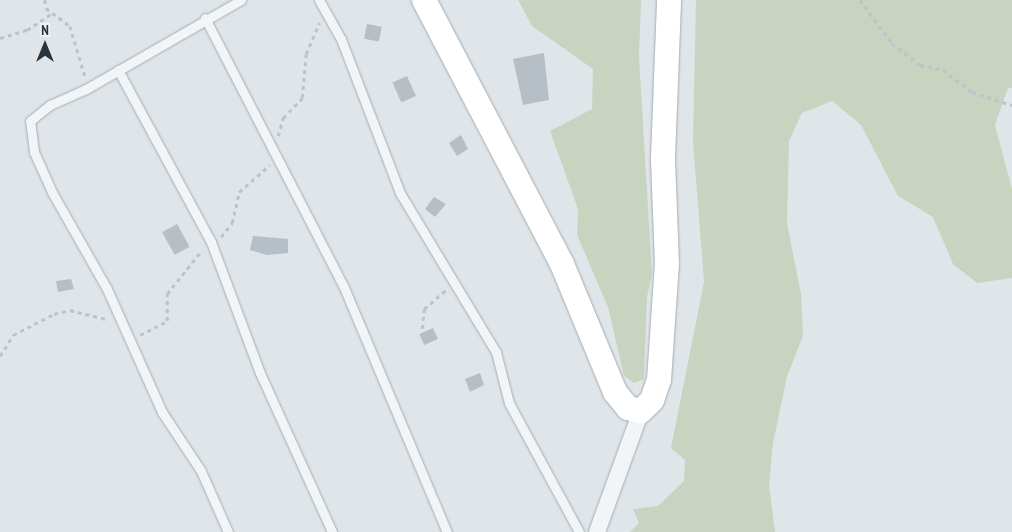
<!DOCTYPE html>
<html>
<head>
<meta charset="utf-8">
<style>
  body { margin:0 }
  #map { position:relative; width:1012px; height:532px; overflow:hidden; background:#dfe5e9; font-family:"PT Sans Narrow",sans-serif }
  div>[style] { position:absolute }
  .green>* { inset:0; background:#c8d4c0 }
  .building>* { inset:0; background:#b6bfc6; transform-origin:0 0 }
  .path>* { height:2.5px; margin-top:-1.25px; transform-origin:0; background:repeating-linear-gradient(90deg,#bdc3c8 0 4px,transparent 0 8px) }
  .roads { filter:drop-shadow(0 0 1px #a4adb3) drop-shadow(0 0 1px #a4adb3) }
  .service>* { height:9px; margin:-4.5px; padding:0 4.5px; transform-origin:4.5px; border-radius:4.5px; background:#f2f5f7 }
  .minor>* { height:16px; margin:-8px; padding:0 8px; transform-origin:8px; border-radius:8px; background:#f2f5f7 }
  .secondary>* { height:24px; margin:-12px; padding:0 12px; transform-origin:12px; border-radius:12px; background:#fff }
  span { translate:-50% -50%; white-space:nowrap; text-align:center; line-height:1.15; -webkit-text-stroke:4px #eff3f7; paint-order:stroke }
  .north { position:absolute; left:20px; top:20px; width:50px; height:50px; -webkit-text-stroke:4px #eff3f7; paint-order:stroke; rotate:0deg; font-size:14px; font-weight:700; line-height:20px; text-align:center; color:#273541 }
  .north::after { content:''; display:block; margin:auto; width:18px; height:22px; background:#273541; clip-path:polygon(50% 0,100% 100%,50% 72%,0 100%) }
</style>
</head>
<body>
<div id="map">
  <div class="green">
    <i style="clip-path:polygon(518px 0,641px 0,639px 57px,652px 274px,647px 297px,644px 379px,634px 383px,624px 376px,608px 307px,577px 235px,578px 209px,550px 131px,592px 109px,593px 69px,532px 26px)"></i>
    <i style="clip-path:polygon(696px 0,1012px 0,1012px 88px,1008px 88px,995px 125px,1012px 189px,1012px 278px,977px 283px,953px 264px,933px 217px,898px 196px,861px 125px,832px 101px,802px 113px,789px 141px,787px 223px,801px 294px,803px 336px,787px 376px,773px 443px,769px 485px,775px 532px,630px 532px,639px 523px,633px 509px,658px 506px,684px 481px,685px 460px,671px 448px,704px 282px,693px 141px)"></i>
  </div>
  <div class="building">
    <i style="left:367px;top:24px;width:15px;height:15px;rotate:11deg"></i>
    <i style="clip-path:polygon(544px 53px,549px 100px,523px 105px,513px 59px)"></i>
    <i style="left:407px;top:76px;width:22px;height:16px;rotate:66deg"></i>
    <i style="clip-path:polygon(461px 135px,468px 149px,457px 156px,449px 143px)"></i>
    <i style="clip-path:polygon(434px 197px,446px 204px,435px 217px,425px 209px)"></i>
    <i style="left:177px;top:224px;width:26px;height:17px;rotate:61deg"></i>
    <i style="clip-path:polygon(253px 236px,288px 239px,288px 253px,267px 255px,250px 250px)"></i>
    <i style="clip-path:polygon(71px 279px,74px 289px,58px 292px,56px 281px)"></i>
    <i style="left:433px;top:328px;width:12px;height:15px;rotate:66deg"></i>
    <i style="clip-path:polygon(480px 373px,484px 385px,470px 392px,465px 379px)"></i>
  </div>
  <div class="path">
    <i style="left:45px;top:0;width:8px;rotate:83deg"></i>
    <i style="left:46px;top:8px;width:30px;rotate:37deg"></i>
    <i style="left:70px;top:26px;width:52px;rotate:73.3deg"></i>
    <i style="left:860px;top:0;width:54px;rotate:53.3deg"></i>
    <i style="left:892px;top:43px;width:36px;rotate:38deg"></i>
    <i style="left:920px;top:65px;width:24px;rotate:12deg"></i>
    <i style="left:943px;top:70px;width:36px;rotate:37deg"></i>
    <i style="left:972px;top:92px;width:42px;rotate:18deg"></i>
    <i style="left:0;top:38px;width:28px;rotate:-17deg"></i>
    <i style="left:27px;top:30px;width:30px;rotate:-34deg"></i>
    <i style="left:278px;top:136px;width:19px;rotate:-74deg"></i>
    <i style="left:283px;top:118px;width:28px;rotate:-46deg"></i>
    <i style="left:302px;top:98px;width:44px;rotate:-84.8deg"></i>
    <i style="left:306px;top:54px;width:34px;rotate:-67deg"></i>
    <i style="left:221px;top:237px;width:18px;rotate:-52deg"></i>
    <i style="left:232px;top:223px;width:32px;rotate:-77deg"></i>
    <i style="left:239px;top:192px;width:41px;rotate:-41.1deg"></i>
    <i style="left:422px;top:329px;width:20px;rotate:-84deg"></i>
    <i style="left:424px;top:309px;width:30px;rotate:-41deg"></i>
    <i style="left:140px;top:335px;width:30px;rotate:-27deg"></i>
    <i style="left:167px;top:321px;width:27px;rotate:-90deg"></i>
    <i style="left:167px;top:294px;width:56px;rotate:-51.5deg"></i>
    <i style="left:0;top:356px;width:25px;rotate:-58deg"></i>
    <i style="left:13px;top:335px;width:46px;rotate:-27.1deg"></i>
    <i style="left:54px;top:314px;width:16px;rotate:-14deg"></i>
    <i style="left:70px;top:310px;width:38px;rotate:14deg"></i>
  </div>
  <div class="roads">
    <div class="service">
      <i style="left:319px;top:0;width:45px;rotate:60.6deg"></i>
      <i style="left:341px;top:39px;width:165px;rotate:69deg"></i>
      <i style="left:400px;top:193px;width:186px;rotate:58.9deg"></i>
      <i style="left:496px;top:352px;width:53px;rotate:75.7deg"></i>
      <i style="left:509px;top:403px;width:147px;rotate:61.5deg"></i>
      <i style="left:205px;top:18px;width:301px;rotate:62.7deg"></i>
      <i style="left:343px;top:285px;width:268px;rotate:67.2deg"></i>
      <i style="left:118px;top:70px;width:196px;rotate:61.6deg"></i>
      <i style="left:211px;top:242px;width:140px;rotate:69.5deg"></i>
      <i style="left:260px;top:373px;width:175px;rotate:65.6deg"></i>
      <i style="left:228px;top:532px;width:67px;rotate:-113.9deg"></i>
      <i style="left:201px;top:471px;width:71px;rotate:-123.5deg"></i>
      <i style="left:162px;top:412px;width:135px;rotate:-114.1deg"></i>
      <i style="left:107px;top:289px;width:112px;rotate:-119.6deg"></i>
      <i style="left:52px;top:192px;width:44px;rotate:-114.2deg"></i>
      <i style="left:34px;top:152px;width:31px;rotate:-97deg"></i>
      <i style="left:30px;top:121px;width:26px;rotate:-39deg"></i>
      <i style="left:50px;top:105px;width:39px;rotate:-24deg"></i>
      <i style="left:86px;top:89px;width:179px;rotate:-29.9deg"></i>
    </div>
    <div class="minor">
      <i style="left:597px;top:532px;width:129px;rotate:-70deg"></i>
    </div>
    <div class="secondary">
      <i style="left:424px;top:0;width:298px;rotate:62.4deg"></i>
      <i style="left:562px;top:264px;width:139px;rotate:67.5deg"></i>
      <i style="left:615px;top:392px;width:21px;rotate:51deg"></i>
      <i style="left:628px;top:408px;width:13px;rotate:13deg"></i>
      <i style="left:641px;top:411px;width:16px;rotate:-45deg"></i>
      <i style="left:652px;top:400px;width:21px;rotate:-71deg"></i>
      <i style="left:659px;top:380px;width:116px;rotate:-86.1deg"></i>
      <i style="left:667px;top:264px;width:106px;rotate:-92.2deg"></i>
      <i style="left:663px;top:158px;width:158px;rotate:-87.8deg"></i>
    </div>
  </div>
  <div class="north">N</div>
</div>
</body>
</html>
